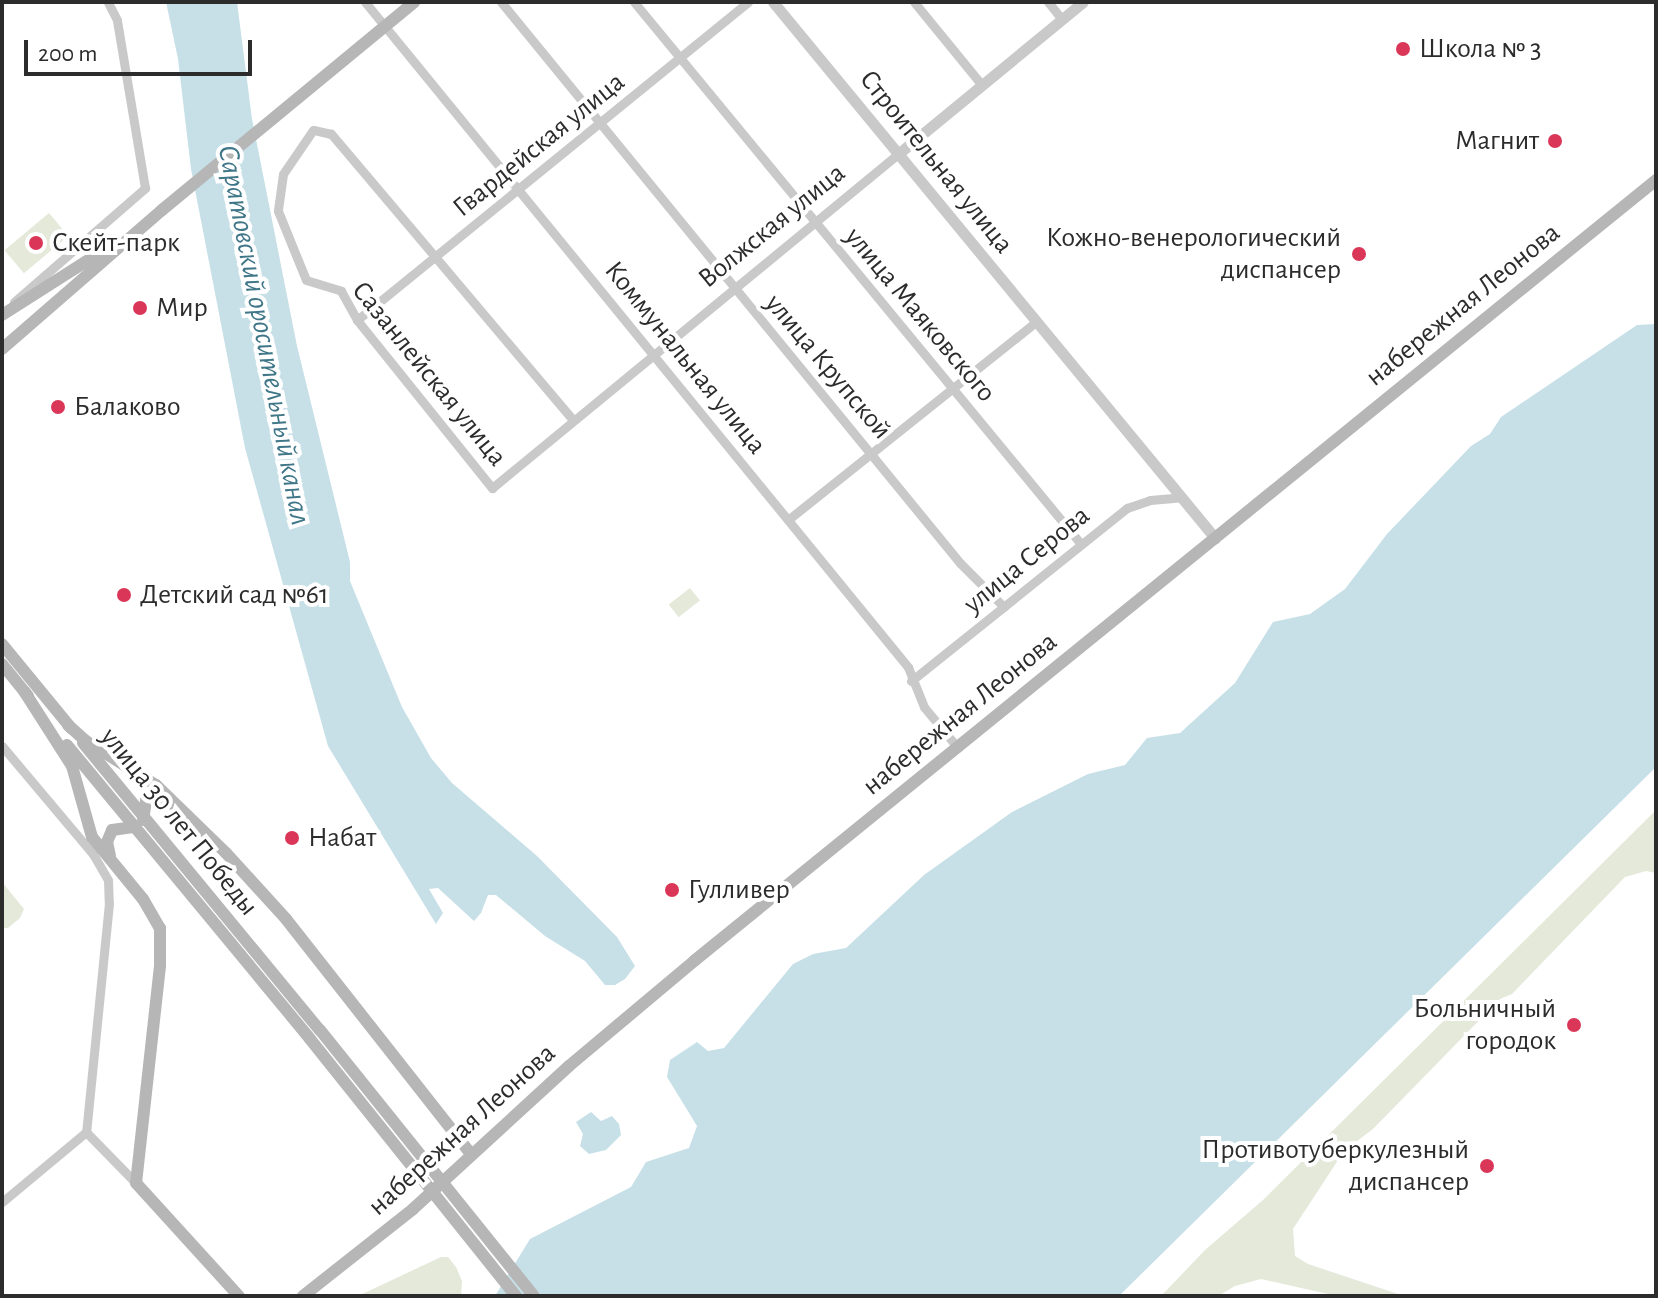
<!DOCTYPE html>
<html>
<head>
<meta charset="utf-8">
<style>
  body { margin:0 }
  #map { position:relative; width:1658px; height:1298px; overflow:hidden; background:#fff; font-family:"Alegreya Sans",sans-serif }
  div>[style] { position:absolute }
  .green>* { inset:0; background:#e4e9da; transform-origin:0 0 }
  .water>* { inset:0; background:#c7e0e8 }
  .minor>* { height:9px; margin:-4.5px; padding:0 4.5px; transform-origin:4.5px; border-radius:4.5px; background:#c9c9c9 }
  .tertiary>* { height:11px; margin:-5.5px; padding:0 5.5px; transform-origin:5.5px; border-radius:5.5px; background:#c9c9c9 }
  .secondary>* { height:12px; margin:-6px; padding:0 6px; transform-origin:6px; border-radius:6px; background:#b6b6b6 }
  .secondary-bridge>* { height:12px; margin:-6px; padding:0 6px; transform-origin:6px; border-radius:6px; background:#b6b6b6 }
  .dots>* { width:22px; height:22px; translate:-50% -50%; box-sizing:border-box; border:4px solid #fff; border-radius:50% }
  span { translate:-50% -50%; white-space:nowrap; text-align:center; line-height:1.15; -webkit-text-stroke:8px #fff; paint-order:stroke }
  .poi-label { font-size:28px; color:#2c2c2c }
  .left { translate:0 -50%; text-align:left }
  .right { translate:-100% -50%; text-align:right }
  .street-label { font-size:28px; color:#2c2c2c }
  .water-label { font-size:30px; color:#3f7688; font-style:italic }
  .frame { position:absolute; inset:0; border:4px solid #2c2c2c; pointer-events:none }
  .scale { position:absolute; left:24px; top:40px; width:228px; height:36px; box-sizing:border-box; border:4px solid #2c2c2c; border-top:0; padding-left:10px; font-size:24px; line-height:28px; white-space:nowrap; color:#2c2c2c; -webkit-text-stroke:6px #fff; paint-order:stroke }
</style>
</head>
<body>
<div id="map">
  <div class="green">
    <i style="left:49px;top:213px;width:30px;height:58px;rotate:50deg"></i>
    <i style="left:690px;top:588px;width:16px;height:27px;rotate:52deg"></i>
    <i style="clip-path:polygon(1656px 810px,1656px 873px,1646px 871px,1625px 877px,1512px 994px,1500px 999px,1373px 1129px,1344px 1151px,1293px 1229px,1295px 1256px,1308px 1264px,1404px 1296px,1337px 1296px,1261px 1279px,1235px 1286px,1218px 1296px,1163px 1294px,1205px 1250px,1263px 1200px)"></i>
    <i style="clip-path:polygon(2px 882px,24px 909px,20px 918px,8px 928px,2px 928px)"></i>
    <i style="clip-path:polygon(441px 1257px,448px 1257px,456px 1267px,462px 1281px,461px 1296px,358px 1296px)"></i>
  </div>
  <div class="water">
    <i style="clip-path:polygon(166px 2px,237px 2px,252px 119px,297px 346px,350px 562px,350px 581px,402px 707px,431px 758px,452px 783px,537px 856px,617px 937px,635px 966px,625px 979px,615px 985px,605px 985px,585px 961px,545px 936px,496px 895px,488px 895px,481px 913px,474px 921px,438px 888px,429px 889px,443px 913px,436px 924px,328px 746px,245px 448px,191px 169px,178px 59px)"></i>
    <i style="clip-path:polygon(1656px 324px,1656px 767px,1119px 1296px,495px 1296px,530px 1239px,631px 1187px,646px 1162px,689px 1148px,697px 1126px,667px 1077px,670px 1060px,697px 1042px,708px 1051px,724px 1048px,793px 964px,813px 954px,846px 948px,924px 875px,1012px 812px,1088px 774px,1125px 765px,1147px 738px,1180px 733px,1235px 683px,1273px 622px,1310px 614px,1345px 589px,1387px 534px,1471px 446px,1490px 434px,1501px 417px,1637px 325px)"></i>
    <i style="clip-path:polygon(591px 1112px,601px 1121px,612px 1116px,619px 1124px,621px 1135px,606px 1150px,589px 1154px,580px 1146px,583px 1134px,576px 1122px)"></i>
  </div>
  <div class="minor">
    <i style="left:365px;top:2px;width:859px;rotate:50.77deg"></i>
    <i style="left:908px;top:667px;width:43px;rotate:68.2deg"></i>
    <i style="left:924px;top:707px;width:53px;rotate:50.3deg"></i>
    <i style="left:501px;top:2px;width:725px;rotate:50.71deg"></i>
    <i style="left:960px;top:563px;width:62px;rotate:45deg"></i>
    <i style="left:634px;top:2px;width:703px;rotate:50.49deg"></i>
    <i style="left:914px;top:2px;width:106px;rotate:50.7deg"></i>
    <i style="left:1048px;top:2px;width:22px;rotate:51deg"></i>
    <i style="left:14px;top:302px;width:174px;rotate:-41deg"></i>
    <i style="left:145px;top:188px;width:170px;rotate:-99.5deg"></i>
    <i style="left:117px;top:20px;width:20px;rotate:-117deg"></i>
    <i style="left:357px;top:320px;width:504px;rotate:-39.12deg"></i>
    <i style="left:573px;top:420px;width:375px;rotate:-130.2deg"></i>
    <i style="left:331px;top:134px;width:18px;rotate:-167deg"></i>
    <i style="left:313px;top:130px;width:53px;rotate:124.3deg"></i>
    <i style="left:283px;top:174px;width:37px;rotate:98deg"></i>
    <i style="left:278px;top:211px;width:74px;rotate:67.9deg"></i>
    <i style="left:306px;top:280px;width:37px;rotate:17deg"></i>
    <i style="left:341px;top:291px;width:33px;rotate:61deg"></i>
    <i style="left:357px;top:320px;width:216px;rotate:51.2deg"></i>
    <i style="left:492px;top:488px;width:526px;rotate:-39.44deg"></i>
    <i style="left:789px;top:519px;width:316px;rotate:-38.6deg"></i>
    <i style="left:911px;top:681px;width:277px;rotate:-38.7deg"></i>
    <i style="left:1127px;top:508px;width:24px;rotate:-19deg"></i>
    <i style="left:1150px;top:500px;width:32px;rotate:-5deg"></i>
    <i style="left:2px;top:746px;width:141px;rotate:49.9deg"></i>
    <i style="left:93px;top:854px;width:30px;rotate:60deg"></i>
    <i style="left:108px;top:880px;width:23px;rotate:88deg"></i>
    <i style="left:109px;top:903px;width:230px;rotate:95.7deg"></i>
    <i style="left:86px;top:1132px;width:71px;rotate:45.6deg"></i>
    <i style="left:2px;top:1202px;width:109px;rotate:-39.8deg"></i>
  </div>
  <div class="tertiary">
    <i style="left:773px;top:2px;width:695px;rotate:50.49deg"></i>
    <i style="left:898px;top:154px;width:239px;rotate:-39.4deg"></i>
  </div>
  <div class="secondary">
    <i style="left:2px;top:315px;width:125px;rotate:-32.5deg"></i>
    <i style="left:2px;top:349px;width:212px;rotate:-41deg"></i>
    <i style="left:162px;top:210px;width:327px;rotate:-39.5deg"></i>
    <i style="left:2px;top:644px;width:109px;rotate:50.6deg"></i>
    <i style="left:2px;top:664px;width:41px;rotate:50.9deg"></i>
    <i style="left:24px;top:691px;width:89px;rotate:57.4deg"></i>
    <i style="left:72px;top:766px;width:74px;rotate:74.3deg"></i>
    <i style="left:92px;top:837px;width:80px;rotate:50.6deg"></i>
    <i style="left:143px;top:899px;width:34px;rotate:60deg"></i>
    <i style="left:160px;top:928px;width:38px;rotate:90deg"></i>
    <i style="left:160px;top:966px;width:218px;rotate:96.3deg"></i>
    <i style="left:136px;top:1183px;width:153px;rotate:47.7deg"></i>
    <i style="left:68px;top:725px;width:24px;rotate:42deg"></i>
    <i style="left:86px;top:741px;width:83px;rotate:32.2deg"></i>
    <i style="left:156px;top:785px;width:98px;rotate:44.2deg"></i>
    <i style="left:226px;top:853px;width:89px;rotate:47.7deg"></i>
    <i style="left:286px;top:919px;width:299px;rotate:51.8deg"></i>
    <i style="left:83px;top:743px;width:372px;rotate:50.5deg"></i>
    <i style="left:67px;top:745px;width:381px;rotate:50.4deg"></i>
    <i style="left:143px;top:820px;width:20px;rotate:-81deg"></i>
    <i style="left:146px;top:800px;width:11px;rotate:-15deg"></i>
    <i style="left:157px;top:797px;width:17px;rotate:25deg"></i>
    <i style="left:110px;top:856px;width:14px;rotate:-102deg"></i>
    <i style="left:107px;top:842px;width:13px;rotate:-67deg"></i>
    <i style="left:112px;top:830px;width:21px;rotate:-8deg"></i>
    <i style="left:303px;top:1296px;width:140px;rotate:-38.3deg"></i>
    <i style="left:413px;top:1209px;width:212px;rotate:-42.5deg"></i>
    <i style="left:569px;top:1066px;width:163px;rotate:-40deg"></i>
    <i style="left:694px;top:961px;width:1239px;rotate:-39.07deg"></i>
  </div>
  <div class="secondary-bridge">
    <i style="left:320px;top:1030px;width:341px;rotate:51.2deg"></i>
    <i style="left:310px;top:1039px;width:329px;rotate:51.3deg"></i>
  </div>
  <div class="dots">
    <i style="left:1403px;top:49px;background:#da3758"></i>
    <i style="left:1555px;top:141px;background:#da3758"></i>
    <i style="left:36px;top:243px;background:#da3758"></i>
    <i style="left:1359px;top:254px;background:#da3758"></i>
    <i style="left:140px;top:308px;background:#da3758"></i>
    <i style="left:58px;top:407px;background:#da3758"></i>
    <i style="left:124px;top:595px;background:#da3758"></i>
    <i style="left:292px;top:838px;background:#da3758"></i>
    <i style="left:672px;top:890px;background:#da3758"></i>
    <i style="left:1574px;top:1025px;background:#da3758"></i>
    <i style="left:1487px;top:1166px;background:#da3758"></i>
  </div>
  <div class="poi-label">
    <span class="left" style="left:1419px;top:49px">Школа № 3</span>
    <span class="right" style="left:1539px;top:141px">Магнит</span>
    <span class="right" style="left:1341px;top:254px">Кожно-венерологический<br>диспансер</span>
    <span class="left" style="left:52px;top:243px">Скейт-парк</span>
    <span class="left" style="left:156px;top:308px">Мир</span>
    <span class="left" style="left:74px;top:407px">Балаково</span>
    <span class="left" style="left:140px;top:595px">Детский сад №61</span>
    <span class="left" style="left:308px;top:838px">Набат</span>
    <span class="left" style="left:688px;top:890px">Гулливер</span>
    <span class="right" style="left:1556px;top:1025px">Больничный<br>городок</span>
    <span class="right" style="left:1469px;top:1166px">Противотуберкулезный<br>диспансер</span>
  </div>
  <div class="street-label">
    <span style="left:539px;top:145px;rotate:-39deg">Гвардейская улица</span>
    <span style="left:936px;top:162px;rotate:51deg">Строительная улица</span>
    <span style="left:772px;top:226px;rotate:-39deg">Волжская улица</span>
    <span style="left:1463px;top:305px;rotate:-39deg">набережная Леонова</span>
    <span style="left:920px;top:315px;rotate:50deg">улица Маяковского</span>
    <span style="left:685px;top:358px;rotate:51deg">Коммунальная улица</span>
    <span style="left:828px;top:367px;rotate:50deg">улица Крупской</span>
    <span style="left:429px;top:374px;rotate:51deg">Сазанлейская улица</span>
    <span style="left:1027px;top:560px;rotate:-39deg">улица Серова</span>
    <span style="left:960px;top:714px;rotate:-39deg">набережная Леонова</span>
    <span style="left:179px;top:822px;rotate:51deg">улица 30 лет Победы</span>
    <span style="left:462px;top:1130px;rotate:-42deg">набережная Леонова</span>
  </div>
  <div class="water-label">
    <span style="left:264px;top:335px;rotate:79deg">Саратовский оросительный канал</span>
  </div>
  <div class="frame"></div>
  <div class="scale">200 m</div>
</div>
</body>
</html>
